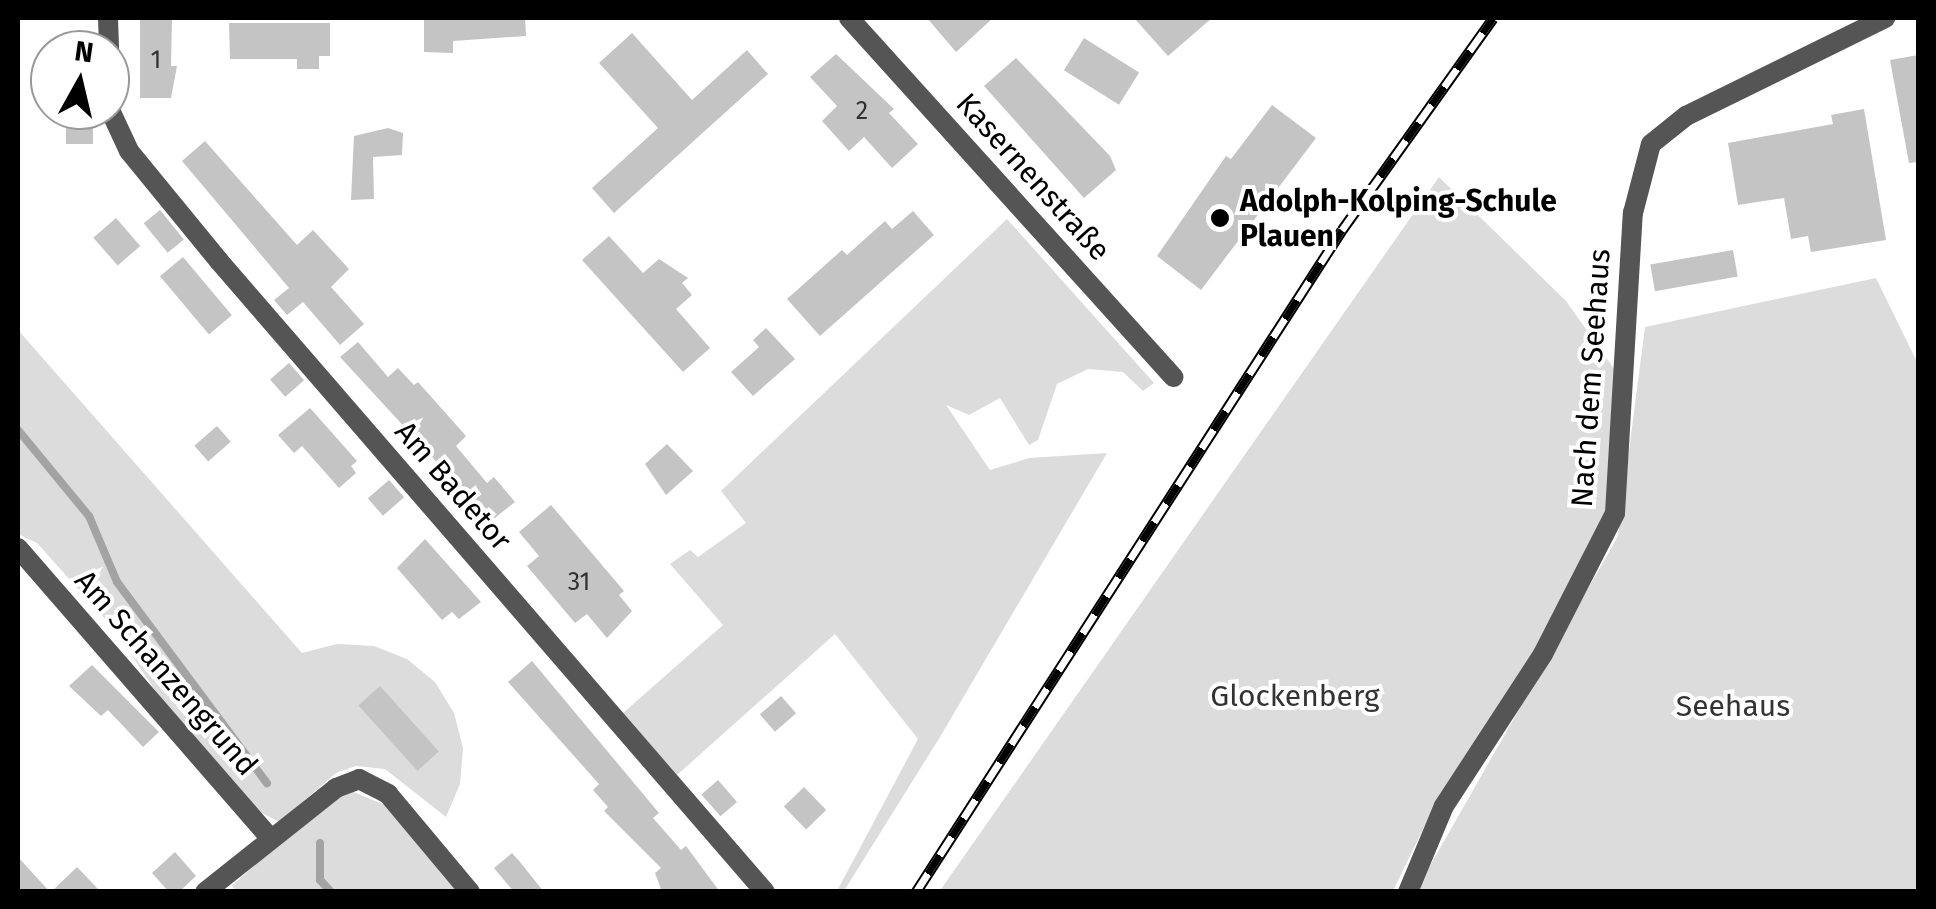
<!DOCTYPE html>
<html>
<head>
<meta charset="utf-8">
<style>
  body { margin:0 }
  #map { position:relative; width:1936px; height:909px; overflow:hidden; background:#fff; font-family:"Fira Sans",sans-serif }
  div>[style] { position:absolute }
  .green>* { inset:0; background:#dcdcdc }
  .stream>* { height:8px; margin:-4px; padding:0 4px; transform-origin:4px; border-radius:4px; background:#a3a3a3 }
  .building>* { inset:0; background:#c4c4c4; transform-origin:0 0 }
  .street>* { height:20px; margin:-10px; padding:0 10px; transform-origin:10px; border-radius:10px; background:#555 }
  .rail>* { height:11px; margin-top:-5.5px; transform-origin:0; background:repeating-linear-gradient(90deg,#fff 0 22px,#000 0 44px); box-sizing:border-box; border-block:2px solid #000 }
  .dots>* { width:28px; height:28px; translate:-50% -50%; box-sizing:border-box; border:5px solid #fff; border-radius:50% }
  span { translate:-50% -50%; white-space:nowrap; text-align:center; line-height:1.15; -webkit-text-stroke:8px #fff; paint-order:stroke }
  .number-label { font-size:25px; color:#313131 }
  .number-label span { -webkit-text-stroke-width:0 }
  .street-label { font-size:30px; color:#000 }
  .poi-label { font-size:30px; color:#000; font-weight:700 }
  .left { translate:0 -50%; text-align:left }
  .park-label { font-size:30px; color:#333 }
  .frame { position:absolute; inset:0; border:20px solid #000; pointer-events:none }
  .north { position:absolute; left:30px; top:30px; width:100px; height:100px; box-sizing:border-box; background:#fff; border:2px solid #999; border-radius:50%; rotate:8deg; font-size:28px; font-weight:700; line-height:40px; text-align:center; color:#000 }
  .north::after { content:''; display:block; margin:auto; width:35px; height:45px; background:#000; clip-path:polygon(50% 0,100% 100%,50% 72%,0 100%) }
</style>
</head>
<body>
<div id="map">
  <div class="green">
    <i style="clip-path:polygon(1439px 177px,1566px 301px,1617px 373px,1606px 510px,1542px 643px,1424px 827px,1393px 891px,939px 892px)"></i>
    <i style="clip-path:polygon(1007px 219px,1154px 383px,1143px 391px,1123px 372px,1088px 369px,1057px 384px,1038px 440px,1029px 445px,1000px 398px,969px 415px,946px 405px,990px 470px,1029px 458px,1107px 453px,940px 737px,844px 891px,837px 891px,918px 739px,835px 634px,677px 775px,623px 713px,723px 625px,670px 564px,690px 550px,698px 557px,746px 523px,721px 491px)"></i>
    <i style="clip-path:polygon(1876px 278px,1918px 364px,1918px 891px,1415px 892px,1618px 536px,1645px 327px)"></i>
    <i style="clip-path:polygon(18px 330px,302px 653px,337px 644px,374px 646px,407px 659px,435px 682px,454px 713px,463px 748px,460px 784px,446px 817px,385px 769px,356px 766px,336px 773px,279px 822px,247px 805px,161px 699px,114px 629px,37px 543px,18px 534px)"></i>
    <i style="clip-path:polygon(349px 790px,392px 808px,463px 891px,237px 892px,232px 886px,271px 850px)"></i>
  </div>
  <div class="stream">
    <i style="left:18px;top:430px;width:112px;rotate:50.5deg"></i>
    <i style="left:89px;top:516px;width:72px;rotate:67deg"></i>
    <i style="left:117px;top:582px;width:251px;rotate:53.3deg"></i>
    <i style="left:320px;top:843px;width:37px;rotate:90deg"></i>
    <i style="left:320px;top:880px;width:16px;rotate:47deg"></i>
  </div>
  <div class="building">
    <i style="clip-path:polygon(140px 18px,172px 18px,171px 66px,177px 66px,171px 98px,140px 98px)"></i>
    <i style="clip-path:polygon(424px 18px,525px 18px,526px 36px,453px 41px,453px 53px,424px 52px)"></i>
    <i style="clip-path:polygon(927px 18px,993px 18px,956px 52px)"></i>
    <i style="clip-path:polygon(1134px 18px,1212px 18px,1168px 56px)"></i>
    <i style="clip-path:polygon(229px 23px,330px 23px,330px 56px,319px 56px,319px 69px,297px 69px,297px 59px,230px 59px)"></i>
    <i style="clip-path:polygon(632px 33px,692px 100px,747px 50px,768px 74px,614px 213px,592px 188px,658px 128px,599px 63px)"></i>
    <i style="left:1084px;top:38px;width:65px;height:38px;rotate:32deg"></i>
    <i style="clip-path:polygon(836px 54px,894px 109px,889px 113px,918px 144px,892px 168px,864px 137px,849px 151px,822px 121px,837px 106px,810px 77px)"></i>
    <i style="clip-path:polygon(1918px 55px,1918px 162px,1909px 163px,1890px 60px)"></i>
    <i style="clip-path:polygon(1016px 58px,1110px 156px,1116px 170px,1084px 198px,984px 86px)"></i>
    <i style="clip-path:polygon(1272px 105px,1316px 138px,1201px 290px,1157px 256px,1226px 156px,1231px 159px)"></i>
    <i style="clip-path:polygon(1864px 109px,1886px 240px,1811px 252px,1808px 236px,1791px 239px,1784px 198px,1738px 205px,1728px 143px,1833px 124px,1831px 115px)"></i>
    <i style="left:66px;top:123px;width:27px;height:21px"></i>
    <i style="clip-path:polygon(388px 128px,403px 133px,402px 155px,373px 157px,374px 199px,351px 200px,354px 136px)"></i>
    <i style="clip-path:polygon(205px 141px,297px 245px,313px 230px,349px 269px,331px 287px,364px 324px,340px 345px,303px 302px,287px 315px,274px 300px,289px 288px,182px 161px)"></i>
    <i style="left:160px;top:210px;width:38px;height:21px;rotate:51deg"></i>
    <i style="clip-path:polygon(913px 211px,934px 235px,820px 336px,787px 299px,842px 250px,847px 255px,885px 221px,892px 229px)"></i>
    <i style="left:116px;top:218px;width:37px;height:30px;rotate:49deg"></i>
    <i style="clip-path:polygon(609px 236px,643px 273px,659px 259px,688px 278px,682px 283px,692px 295px,676px 309px,710px 348px,683px 372px,582px 260px)"></i>
    <i style="left:1733px;top:250px;width:27px;height:84px;rotate:80deg"></i>
    <i style="left:183px;top:257px;width:76px;height:30px;rotate:50deg"></i>
    <i style="clip-path:polygon(766px 328px,795px 359px,753px 396px,731px 372px,759px 347px,753px 340px)"></i>
    <i style="clip-path:polygon(358px 342px,388px 377px,398px 368px,414px 385px,418px 382px,466px 436px,456px 446px,487px 483px,494px 477px,515px 502px,491px 521px,340px 357px)"></i>
    <i style="left:289px;top:363px;width:23px;height:25px;rotate:49deg"></i>
    <i style="clip-path:polygon(310px 408px,357px 461px,351px 466px,356px 473px,339px 488px,302px 446px,294px 453px,278px 435px)"></i>
    <i style="left:217px;top:426px;width:21px;height:30px;rotate:49deg"></i>
    <i style="clip-path:polygon(667px 444px,693px 471px,666px 495px,645px 464px)"></i>
    <i style="left:389px;top:480px;width:23px;height:28px;rotate:49deg"></i>
    <i style="clip-path:polygon(551px 505px,624px 591px,619px 595px,632px 611px,607px 638px,587px 614px,575px 623px,527px 566px,539px 556px,519px 532px)"></i>
    <i style="clip-path:polygon(425px 539px,481px 602px,459px 619px,452px 612px,442px 620px,397px 568px)"></i>
    <i style="clip-path:polygon(532px 661px,659px 813px,653px 818px,681px 850px,686px 846px,720px 892px,661px 889px,655px 873px,661px 868px,604px 811px,608px 807px,593px 790px,599px 784px,508px 682px)"></i>
    <i style="clip-path:polygon(92px 665px,159px 732px,143px 747px,108px 710px,101px 716px,69px 686px)"></i>
    <i style="left:380px;top:686px;width:88px;height:29px;rotate:48deg"></i>
    <i style="left:781px;top:696px;width:23px;height:28px;rotate:49deg"></i>
    <i style="left:718px;top:780px;width:29px;height:22px;rotate:49deg"></i>
    <i style="left:804px;top:787px;width:32px;height:28px;rotate:46deg"></i>
    <i style="clip-path:polygon(175px 852px,196px 876px,179px 892px,169px 892px,152px 873px)"></i>
    <i style="clip-path:polygon(512px 853px,520px 862px,544px 892px,514px 892px,494px 868px)"></i>
    <i style="clip-path:polygon(18px 857px,50px 892px,18px 892px)"></i>
    <i style="clip-path:polygon(77px 867px,101px 892px,51px 892px)"></i>
  </div>
  <div class="street">
    <i style="left:108px;top:18px;width:32px;rotate:88deg"></i>
    <i style="left:849px;top:18px;width:484px;rotate:47.9deg"></i>
    <i style="left:110px;top:110px;width:45px;rotate:65.1deg"></i>
    <i style="left:129px;top:151px;width:142px;rotate:50.7deg"></i>
    <i style="left:219px;top:261px;width:834px;rotate:49.13deg"></i>
    <i style="left:18px;top:548px;width:383px;rotate:49deg"></i>
    <i style="left:205px;top:892px;width:167px;rotate:-38.4deg"></i>
    <i style="left:336px;top:788px;width:25px;rotate:-21deg"></i>
    <i style="left:359px;top:779px;width:33px;rotate:27deg"></i>
    <i style="left:388px;top:794px;width:128px;rotate:50.1deg"></i>
    <i style="left:1408px;top:892px;width:93px;rotate:-67.3deg"></i>
    <i style="left:1444px;top:806px;width:181px;rotate:-56.9deg"></i>
    <i style="left:1543px;top:654px;width:158px;rotate:-62.9deg"></i>
    <i style="left:1615px;top:513px;width:301px;rotate:-86.6deg"></i>
    <i style="left:1633px;top:213px;width:71px;rotate:-75.4deg"></i>
    <i style="left:1651px;top:144px;width:45px;rotate:-38.7deg"></i>
    <i style="left:1686px;top:116px;width:222px;rotate:-26.2deg"></i>
  </div>
  <div class="rail">
    <i style="left:916px;top:892px;width:787px;rotate:-57.24deg"></i>
    <i style="left:1342px;top:230px;width:260px;rotate:-54.5deg"></i>
  </div>
  <div class="dots">
    <i style="left:1220px;top:218px;background:#000"></i>
  </div>
  <div class="number-label">
    <span style="left:156px;top:60px">1</span>
    <span style="left:862px;top:111px">2</span>
    <span style="left:579px;top:582px">31</span>
  </div>
  <div class="street-label">
    <span style="left:1033px;top:177px;rotate:48deg">Kasernenstraße</span>
    <span style="left:1591px;top:378px;rotate:-86deg">Nach dem Seehaus</span>
    <span style="left:453px;top:486px;rotate:49deg">Am Badetor</span>
    <span style="left:166px;top:673px;rotate:49deg">Am Schanzengrund</span>
  </div>
  <div class="poi-label">
    <span class="left" style="left:1240px;top:218px">Adolph-Kolping-Schule<br>Plauen</span>
  </div>
  <div class="park-label">
    <span style="left:1295px;top:696px">Glockenberg</span>
    <span style="left:1733px;top:706px">Seehaus</span>
  </div>
  <div class="frame"></div>
  <div class="north">N</div>
</div>
</body>
</html>
